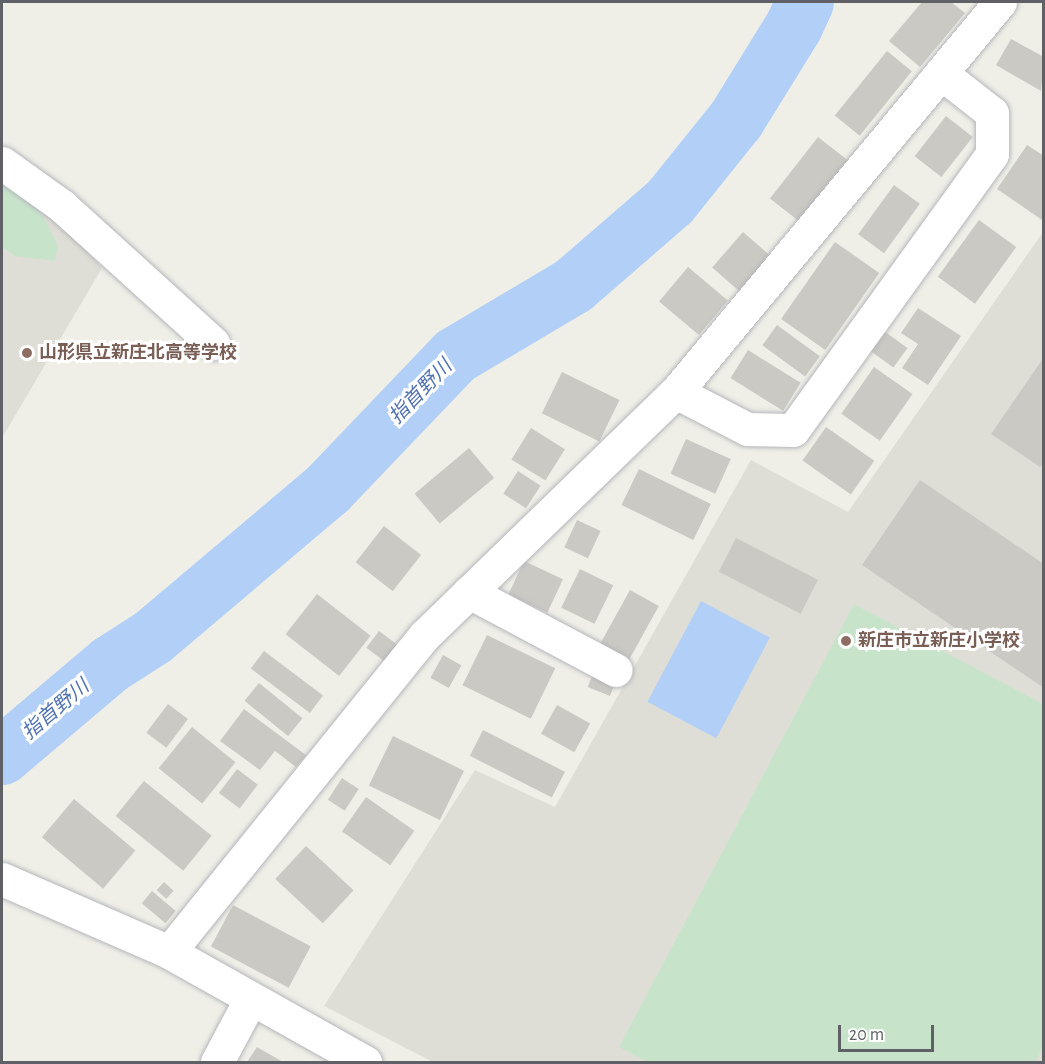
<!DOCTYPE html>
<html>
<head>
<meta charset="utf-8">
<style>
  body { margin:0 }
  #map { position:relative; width:1045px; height:1064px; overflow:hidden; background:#efefe8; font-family:"Alegreya Sans","Noto Sans JP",sans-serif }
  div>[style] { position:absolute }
  .education>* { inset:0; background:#dfded6 }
  .green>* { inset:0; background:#c7e4cb }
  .water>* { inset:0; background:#b1cff7; transform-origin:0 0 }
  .river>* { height:58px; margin:-29px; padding:0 29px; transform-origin:29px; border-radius:29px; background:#b1cff7 }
  .building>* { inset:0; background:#cbc9c4; transform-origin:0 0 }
  .roads { filter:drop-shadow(0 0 2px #b5b6bb) drop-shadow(0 0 2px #b5b6bb) }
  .street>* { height:33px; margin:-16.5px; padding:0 16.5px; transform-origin:16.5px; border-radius:16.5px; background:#fff }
  .dots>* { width:16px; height:16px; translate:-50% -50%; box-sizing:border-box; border:3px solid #fff; border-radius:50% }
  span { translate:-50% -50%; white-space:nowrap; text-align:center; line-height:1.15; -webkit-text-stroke:6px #fff; paint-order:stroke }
  .education-label { font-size:18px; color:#785e54; font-weight:700 }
  .left { translate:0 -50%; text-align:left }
  .water-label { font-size:20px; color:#5273b1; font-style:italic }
  .frame { position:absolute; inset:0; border:3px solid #5f6166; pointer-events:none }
  .scale { position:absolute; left:838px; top:1025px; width:96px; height:27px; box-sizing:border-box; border:3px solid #5f6166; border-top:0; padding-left:8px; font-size:18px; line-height:21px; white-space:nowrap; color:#5f6166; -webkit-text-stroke:4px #fff; paint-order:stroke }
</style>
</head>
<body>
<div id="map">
  <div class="education">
    <i style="clip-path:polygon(2px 178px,72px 235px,102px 268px,2px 438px)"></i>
    <i style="clip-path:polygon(1043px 232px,1043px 1062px,433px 1062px,324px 1006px,475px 770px,555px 807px,751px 460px,848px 512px)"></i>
  </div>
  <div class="green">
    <i style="clip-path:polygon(2px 183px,25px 195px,45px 220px,58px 246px,55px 261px,15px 256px,2px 247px)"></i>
    <i style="clip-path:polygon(854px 604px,1043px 704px,1043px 1047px,1035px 1062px,648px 1062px,619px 1047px)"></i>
  </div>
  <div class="water">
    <i style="left:701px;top:601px;width:78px;height:114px;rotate:28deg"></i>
  </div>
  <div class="river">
    <i style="left:2px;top:756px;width:143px;rotate:-40.2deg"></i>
    <i style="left:111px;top:664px;width:50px;rotate:-32.7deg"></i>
    <i style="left:153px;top:637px;width:229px;rotate:-40.2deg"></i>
    <i style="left:328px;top:489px;width:184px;rotate:-46.3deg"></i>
    <i style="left:455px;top:356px;width:137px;rotate:-30.7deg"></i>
    <i style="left:573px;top:286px;width:128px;rotate:-40.9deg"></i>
    <i style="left:670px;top:202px;width:105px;rotate:-51.2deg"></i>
    <i style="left:736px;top:120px;width:110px;rotate:-58.3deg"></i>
    <i style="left:794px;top:26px;width:26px;rotate:-65deg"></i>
  </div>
  <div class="building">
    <i style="clip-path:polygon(922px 2px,951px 2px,965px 13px,920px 67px,889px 41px)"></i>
    <i style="clip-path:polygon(1011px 39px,1044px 57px,1041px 91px,996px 65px)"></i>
    <i style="left:887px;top:51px;width:32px;height:83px;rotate:39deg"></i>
    <i style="left:946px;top:116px;width:34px;height:51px;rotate:38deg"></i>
    <i style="left:818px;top:137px;width:39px;height:78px;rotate:38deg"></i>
    <i style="clip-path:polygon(1027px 145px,1044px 156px,1042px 220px,997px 189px)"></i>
    <i style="left:894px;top:185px;width:32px;height:61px;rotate:36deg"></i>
    <i style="left:979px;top:220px;width:46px;height:70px;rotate:36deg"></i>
    <i style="left:743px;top:232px;width:38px;height:47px;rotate:41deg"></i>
    <i style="left:835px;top:242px;width:54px;height:94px;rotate:35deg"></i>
    <i style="left:688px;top:267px;width:52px;height:45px;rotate:40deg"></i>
    <i style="clip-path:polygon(918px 308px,961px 336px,928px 385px,902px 368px,918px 344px,901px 333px)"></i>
    <i style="left:777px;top:325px;width:53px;height:25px;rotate:36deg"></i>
    <i style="left:884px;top:331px;width:29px;height:24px;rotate:36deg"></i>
    <i style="left:748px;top:350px;width:62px;height:33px;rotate:32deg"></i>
    <i style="clip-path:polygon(1044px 357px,1044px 462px,1040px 467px,991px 434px)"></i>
    <i style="left:874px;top:367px;width:47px;height:57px;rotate:35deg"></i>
    <i style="left:562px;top:372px;width:64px;height:46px;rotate:26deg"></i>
    <i style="left:826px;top:427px;width:59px;height:41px;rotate:35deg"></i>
    <i style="left:531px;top:428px;width:40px;height:37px;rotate:32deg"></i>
    <i style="left:686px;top:439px;width:49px;height:38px;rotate:24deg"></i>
    <i style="left:469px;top:448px;width:39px;height:71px;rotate:50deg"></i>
    <i style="left:639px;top:469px;width:80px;height:40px;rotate:26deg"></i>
    <i style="left:518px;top:471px;width:27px;height:27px;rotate:33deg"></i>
    <i style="clip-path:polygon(920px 480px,1044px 564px,1044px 688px,862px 565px)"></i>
    <i style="left:577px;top:520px;width:26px;height:30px;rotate:25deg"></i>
    <i style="left:384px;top:526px;width:47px;height:46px;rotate:38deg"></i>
    <i style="left:736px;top:538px;width:92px;height:38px;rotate:27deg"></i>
    <i style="left:524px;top:561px;width:43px;height:37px;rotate:25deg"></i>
    <i style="left:580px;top:569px;width:37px;height:43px;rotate:26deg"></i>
    <i style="left:630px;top:590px;width:33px;height:62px;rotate:29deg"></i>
    <i style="left:317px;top:594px;width:68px;height:51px;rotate:38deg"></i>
    <i style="left:379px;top:631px;width:25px;height:21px;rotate:37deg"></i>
    <i style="left:487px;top:635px;width:76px;height:56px;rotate:26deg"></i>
    <i style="left:264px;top:651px;width:74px;height:22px;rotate:37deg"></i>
    <i style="left:443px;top:655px;width:21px;height:26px;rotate:29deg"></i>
    <i style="left:593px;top:674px;width:24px;height:14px;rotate:22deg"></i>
    <i style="left:259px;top:683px;width:56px;height:23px;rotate:39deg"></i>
    <i style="left:168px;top:704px;width:25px;height:36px;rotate:37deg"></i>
    <i style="left:557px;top:705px;width:38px;height:33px;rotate:29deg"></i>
    <i style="clip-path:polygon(244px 709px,306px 755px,296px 767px,275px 751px,260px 770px,220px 741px)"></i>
    <i style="left:192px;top:727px;width:56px;height:53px;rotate:39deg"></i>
    <i style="left:483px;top:730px;width:92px;height:29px;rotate:27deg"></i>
    <i style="left:393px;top:736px;width:79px;height:55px;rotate:26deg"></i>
    <i style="left:237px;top:769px;width:26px;height:30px;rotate:37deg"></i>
    <i style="left:342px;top:778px;width:20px;height:26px;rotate:33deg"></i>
    <i style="left:144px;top:781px;width:87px;height:45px;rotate:39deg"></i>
    <i style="left:366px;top:797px;width:59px;height:42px;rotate:35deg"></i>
    <i style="left:74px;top:799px;width:80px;height:50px;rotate:40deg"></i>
    <i style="left:306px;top:846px;width:65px;height:45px;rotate:43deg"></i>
    <i style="left:164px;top:882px;width:13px;height:11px;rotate:42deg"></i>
    <i style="left:152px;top:891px;width:31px;height:16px;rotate:40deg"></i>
    <i style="left:233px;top:905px;width:88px;height:47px;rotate:28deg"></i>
    <i style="clip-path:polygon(257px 1047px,283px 1062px,247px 1062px)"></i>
  </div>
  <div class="roads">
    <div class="street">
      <i style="left:2px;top:163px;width:74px;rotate:35.6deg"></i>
      <i style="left:62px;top:206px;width:204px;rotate:42.2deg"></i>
      <i style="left:676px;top:392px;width:80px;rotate:27.5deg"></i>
      <i style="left:747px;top:429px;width:46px;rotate:1.2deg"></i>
      <i style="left:793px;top:430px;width:340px;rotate:-54.2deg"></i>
      <i style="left:992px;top:154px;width:41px;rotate:-90deg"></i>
      <i style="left:992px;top:113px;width:65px;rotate:-141.9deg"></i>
      <i style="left:469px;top:592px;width:166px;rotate:28deg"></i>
      <i style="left:2px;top:879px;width:182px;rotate:23.6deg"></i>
      <i style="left:169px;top:952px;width:225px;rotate:29.3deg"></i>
      <i style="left:169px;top:952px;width:407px;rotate:-51.1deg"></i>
      <i style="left:425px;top:635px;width:349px;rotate:-44.1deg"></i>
      <i style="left:676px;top:392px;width:507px;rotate:-50.28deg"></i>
      <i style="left:217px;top:1062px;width:70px;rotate:-62deg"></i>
    </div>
  </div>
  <div class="dots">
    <i style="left:27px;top:353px;background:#8d6e63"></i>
    <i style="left:846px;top:641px;background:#8d6e63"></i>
  </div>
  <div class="education-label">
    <span class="left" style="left:39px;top:353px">山形県立新庄北高等学校</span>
    <span class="left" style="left:858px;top:641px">新庄市立新庄小学校</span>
  </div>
  <div class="water-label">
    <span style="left:421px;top:392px;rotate:-46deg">指首野川</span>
    <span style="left:56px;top:710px;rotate:-40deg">指首野川</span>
  </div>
  <div class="frame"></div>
  <div class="scale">20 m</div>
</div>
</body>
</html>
